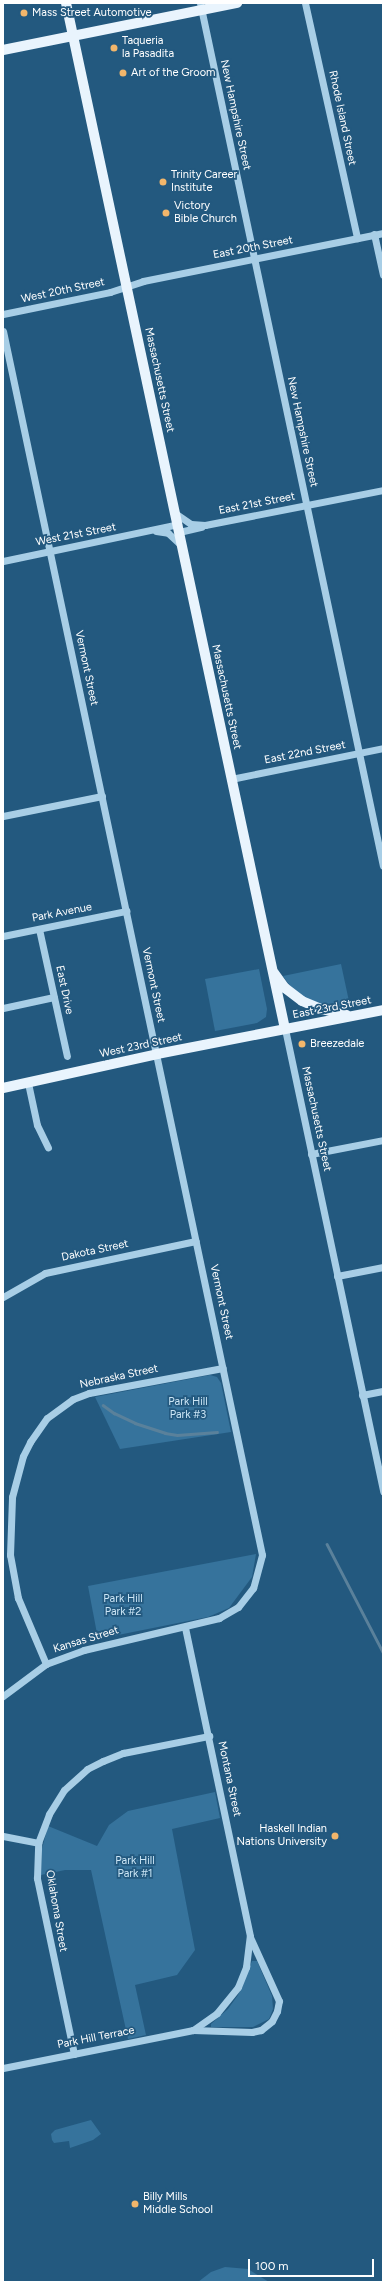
<!DOCTYPE html>
<html>
<head>
<meta charset="utf-8">
<style>
  body { margin:0 }
  #map { position:relative; width:386px; height:2285px; overflow:hidden; background:#23597f; font-family:Figtree,sans-serif }
  div>[style] { position:absolute }
  .green>* { inset:0; background:#36739c }
  .stream>* { height:2.5px; margin:-1.25px; padding:0 1.25px; transform-origin:1.25px; border-radius:1.25px; background:#5a819b }
  .minor>* { height:7px; margin:-3.5px; padding:0 3.5px; transform-origin:3.5px; border-radius:3.5px; background:#a8cee6 }
  .major>* { height:10px; margin:-5px; padding:0 5px; transform-origin:5px; border-radius:5px; background:#e9f4fd }
  .dots>* { width:11px; height:11px; translate:-50% -50%; box-sizing:border-box; border:2px solid #23597f; border-radius:50% }
  span { translate:-50% -50%; white-space:nowrap; text-align:center; line-height:1.15; -webkit-text-stroke:3.5px #23597f; paint-order:stroke }
  .poi-label { font-size:11px; color:#fff }
  .left { translate:0 -50%; text-align:left }
  .right { translate:-100% -50%; text-align:right }
  .street-label { font-size:11px; color:#fff }
  .park-label { font-size:11px; color:#cbe5f5 }
  .frame { position:absolute; inset:0; border:4px solid #fff; pointer-events:none }
  .scale { position:absolute; left:248px; top:2259px; width:126px; height:18px; box-sizing:border-box; border:2px solid #fff; border-top:0; padding-left:5px; font-size:12px; line-height:14px; white-space:nowrap; color:#fff; -webkit-text-stroke:3px #23597f; paint-order:stroke }
</style>
</head>
<body>
<div id="map">
  <div class="green">
    <i style="clip-path:polygon(341px 964px,350px 1006px,332px 1007px,313px 1003px,292px 989px,283px 976px)"></i>
    <i style="clip-path:polygon(259px 969px,267px 1009px,266px 1017px,257px 1023px,215px 1031px,205px 979px)"></i>
    <i style="clip-path:polygon(210px 1375px,217px 1377px,221px 1383px,231px 1432px,120px 1449px,95px 1397px)"></i>
    <i style="clip-path:polygon(256px 1554px,252px 1577px,229px 1608px,208px 1617px,98px 1639px,88px 1586px)"></i>
    <i style="clip-path:polygon(215px 1792px,220px 1818px,172px 1829px,195px 1950px,177px 1975px,135px 1985px,146px 2035px,128px 2039px,91px 1870px,65px 1870px,41px 1875px,42px 1849px,48px 1826px,97px 1846px,109px 1825px,128px 1811px)"></i>
    <i style="clip-path:polygon(252px 1961px,257px 1961px,272px 1996px,273px 2009px,269px 2019px,253px 2027px,211px 2027px,211px 2024px,228px 2009px,238px 1995px)"></i>
    <i style="clip-path:polygon(91px 2120px,101px 2134px,93px 2140px,70px 2148px,69px 2141px,54px 2143px,52px 2140px,51px 2134px,55px 2130px)"></i>
    <i style="clip-path:polygon(225px 2267px,248px 2269px,269px 2282px,198px 2282px,211px 2272px)"></i>
  </div>
  <div class="stream">
    <i style="left:103px;top:1405px;width:14px;rotate:36deg"></i>
    <i style="left:114px;top:1413px;width:23px;rotate:25deg"></i>
    <i style="left:135px;top:1423px;width:32px;rotate:18deg"></i>
    <i style="left:165px;top:1433px;width:12px;rotate:9deg"></i>
    <i style="left:177px;top:1435px;width:40px;rotate:-4.3deg"></i>
    <i style="left:327px;top:1544px;width:122px;rotate:62.6deg"></i>
  </div>
  <div class="minor">
    <i style="left:200px;top:3px;width:882px;rotate:78.03deg"></i>
    <i style="left:305px;top:3px;width:241px;rotate:77.5deg"></i>
    <i style="left:374px;top:234px;width:42px;rotate:77.6deg"></i>
    <i style="left:3px;top:314px;width:109px;rotate:-11.6deg"></i>
    <i style="left:110px;top:292px;width:35px;rotate:-18deg"></i>
    <i style="left:143px;top:281px;width:245px;rotate:-11.3deg"></i>
    <i style="left:3px;top:331px;width:1251px;rotate:78.05deg"></i>
    <i style="left:262px;top:1555px;width:34px;rotate:105deg"></i>
    <i style="left:253px;top:1588px;width:24px;rotate:128deg"></i>
    <i style="left:238px;top:1607px;width:22px;rotate:150deg"></i>
    <i style="left:219px;top:1618px;width:139px;rotate:166.7deg"></i>
    <i style="left:84px;top:1650px;width:40px;rotate:159.8deg"></i>
    <i style="left:46px;top:1664px;width:54px;rotate:143.3deg"></i>
    <i style="left:175px;top:513px;width:19px;rotate:35deg"></i>
    <i style="left:191px;top:524px;width:14px;rotate:4deg"></i>
    <i style="left:205px;top:525px;width:181px;rotate:-11.1deg"></i>
    <i style="left:156px;top:531px;width:12px;rotate:9deg"></i>
    <i style="left:168px;top:533px;width:18px;rotate:43deg"></i>
    <i style="left:179px;top:532px;width:23px;rotate:-13deg"></i>
    <i style="left:3px;top:561px;width:179px;rotate:-11.9deg"></i>
    <i style="left:231px;top:779px;width:155px;rotate:-11.5deg"></i>
    <i style="left:3px;top:816px;width:101px;rotate:-11.4deg"></i>
    <i style="left:39px;top:929px;width:130px;rotate:77.6deg"></i>
    <i style="left:3px;top:936px;width:126px;rotate:-11.5deg"></i>
    <i style="left:3px;top:1008px;width:52px;rotate:-12.2deg"></i>
    <i style="left:285px;top:1029px;width:473px;rotate:78deg"></i>
    <i style="left:28px;top:1083px;width:43px;rotate:77.9deg"></i>
    <i style="left:37px;top:1125px;width:25px;rotate:64deg"></i>
    <i style="left:311px;top:1154px;width:73px;rotate:-11deg"></i>
    <i style="left:337px;top:1276px;width:47px;rotate:-11.1deg"></i>
    <i style="left:3px;top:1297px;width:48px;rotate:-29.7deg"></i>
    <i style="left:45px;top:1273px;width:154px;rotate:-12deg"></i>
    <i style="left:362px;top:1395px;width:21px;rotate:-11deg"></i>
    <i style="left:46px;top:1664px;width:72px;rotate:-113deg"></i>
    <i style="left:18px;top:1598px;width:44px;rotate:-100.5deg"></i>
    <i style="left:10px;top:1555px;width:58px;rotate:-88deg"></i>
    <i style="left:12px;top:1497px;width:42px;rotate:-75deg"></i>
    <i style="left:23px;top:1456px;width:16px;rotate:-63deg"></i>
    <i style="left:30px;top:1442px;width:29px;rotate:-55deg"></i>
    <i style="left:47px;top:1418px;width:32px;rotate:-36deg"></i>
    <i style="left:73px;top:1399px;width:17px;rotate:-21deg"></i>
    <i style="left:89px;top:1393px;width:136px;rotate:-10.6deg"></i>
    <i style="left:3px;top:1836px;width:36px;rotate:11deg"></i>
    <i style="left:193px;top:2030px;width:59px;rotate:1.9deg"></i>
    <i style="left:252px;top:2032px;width:9px;rotate:-13deg"></i>
    <i style="left:261px;top:2030px;width:14px;rotate:-39deg"></i>
    <i style="left:272px;top:2021px;width:11px;rotate:-63deg"></i>
    <i style="left:277px;top:2011px;width:10px;rotate:-79deg"></i>
    <i style="left:279px;top:2001px;width:70px;rotate:-114.4deg"></i>
    <i style="left:74px;top:2054px;width:180px;rotate:-101.9deg"></i>
    <i style="left:37px;top:1878px;width:35px;rotate:-88deg"></i>
    <i style="left:38px;top:1843px;width:31px;rotate:-69deg"></i>
    <i style="left:49px;top:1814px;width:28px;rotate:-58deg"></i>
    <i style="left:64px;top:1790px;width:31px;rotate:-42deg"></i>
    <i style="left:87px;top:1769px;width:18px;rotate:-27deg"></i>
    <i style="left:103px;top:1761px;width:22px;rotate:-22deg"></i>
    <i style="left:123px;top:1753px;width:88px;rotate:-11.2deg"></i>
    <i style="left:3px;top:2068px;width:194px;rotate:-11.3deg"></i>
    <i style="left:193px;top:2030px;width:29px;rotate:-35deg"></i>
    <i style="left:217px;top:2013px;width:33px;rotate:-51deg"></i>
    <i style="left:238px;top:1987px;width:22px;rotate:-68deg"></i>
    <i style="left:246px;top:1967px;width:31px;rotate:-83deg"></i>
    <i style="left:250px;top:1936px;width:316px;rotate:-101.9deg"></i>
  </div>
  <div class="major">
    <i style="left:66px;top:3px;width:1049px;rotate:77.95deg"></i>
    <i style="left:3px;top:50px;width:239px;rotate:-11.4deg"></i>
    <i style="left:274px;top:973px;width:19px;rotate:54deg"></i>
    <i style="left:285px;top:988px;width:21px;rotate:37deg"></i>
    <i style="left:302px;top:1001px;width:21px;rotate:23deg"></i>
    <i style="left:321px;top:1009px;width:26px;rotate:13deg"></i>
    <i style="left:3px;top:1088px;width:158px;rotate:-12.4deg"></i>
    <i style="left:157px;top:1054px;width:230px;rotate:-11deg"></i>
  </div>
  <div class="dots">
    <i style="left:24px;top:13px;background:#f2b66b"></i>
    <i style="left:114px;top:48px;background:#f2b66b"></i>
    <i style="left:123px;top:73px;background:#f2b66b"></i>
    <i style="left:163px;top:182px;background:#f2b66b"></i>
    <i style="left:166px;top:213px;background:#f2b66b"></i>
    <i style="left:302px;top:1044px;background:#f2b66b"></i>
    <i style="left:335px;top:1836px;background:#f2b66b"></i>
    <i style="left:135px;top:2204px;background:#f2b66b"></i>
  </div>
  <div class="poi-label">
    <span class="left" style="left:32px;top:13px">Mass Street Automotive</span>
    <span class="left" style="left:122px;top:48px">Taqueria<br>la Pasadita</span>
    <span class="left" style="left:131px;top:73px">Art of the Groom</span>
    <span class="left" style="left:171px;top:182px">Trinity Career<br>Institute</span>
    <span class="left" style="left:174px;top:213px">Victory<br>Bible Church</span>
    <span class="left" style="left:310px;top:1044px">Breezedale</span>
    <span class="right" style="left:327px;top:1836px">Haskell Indian<br>Nations University</span>
    <span class="left" style="left:143px;top:2204px">Billy Mills<br>Middle School</span>
  </div>
  <div class="street-label">
    <span style="left:235px;top:115px;rotate:78deg">New Hampshire Street</span>
    <span style="left:342px;top:118px;rotate:78deg">Rhode Island Street</span>
    <span style="left:253px;top:248px;rotate:-11deg">East 20th Street</span>
    <span style="left:63px;top:291px;rotate:-12deg">West 20th Street</span>
    <span style="left:159px;top:380px;rotate:78deg">Massachusetts Street</span>
    <span style="left:302px;top:432px;rotate:78deg">New Hampshire Street</span>
    <span style="left:257px;top:504px;rotate:-11deg">East 21st Street</span>
    <span style="left:76px;top:535px;rotate:-11deg">West 21st Street</span>
    <span style="left:86px;top:668px;rotate:78deg">Vermont Street</span>
    <span style="left:226px;top:697px;rotate:78deg">Massachusetts Street</span>
    <span style="left:305px;top:753px;rotate:-11deg">East 22nd Street</span>
    <span style="left:62px;top:913px;rotate:-11deg">Park Avenue</span>
    <span style="left:153px;top:985px;rotate:78deg">Vermont Street</span>
    <span style="left:64px;top:990px;rotate:78deg">East Drive</span>
    <span style="left:332px;top:1008px;rotate:-11deg">East 23rd Street</span>
    <span style="left:141px;top:1046px;rotate:-12deg">West 23rd Street</span>
    <span style="left:316px;top:1119px;rotate:78deg">Massachusetts Street</span>
    <span style="left:95px;top:1251px;rotate:-12deg">Dakota Street</span>
    <span style="left:221px;top:1302px;rotate:78deg">Vermont Street</span>
    <span style="left:119px;top:1377px;rotate:-12deg">Nebraska Street</span>
    <span style="left:86px;top:1640px;rotate:-17deg">Kansas Street</span>
    <span style="left:229px;top:1779px;rotate:78deg">Montana Street</span>
    <span style="left:56px;top:1911px;rotate:80deg">Oklahoma Street</span>
    <span style="left:96px;top:2038px;rotate:-11deg">Park Hill Terrace</span>
  </div>
  <div class="park-label">
    <span style="left:188px;top:1409px">Park Hill<br>Park #3</span>
    <span style="left:123px;top:1606px">Park Hill<br>Park #2</span>
    <span style="left:135px;top:1868px">Park Hill<br>Park #1</span>
  </div>
  <div class="frame"></div>
  <div class="scale">100 m</div>
</div>
</body>
</html>
